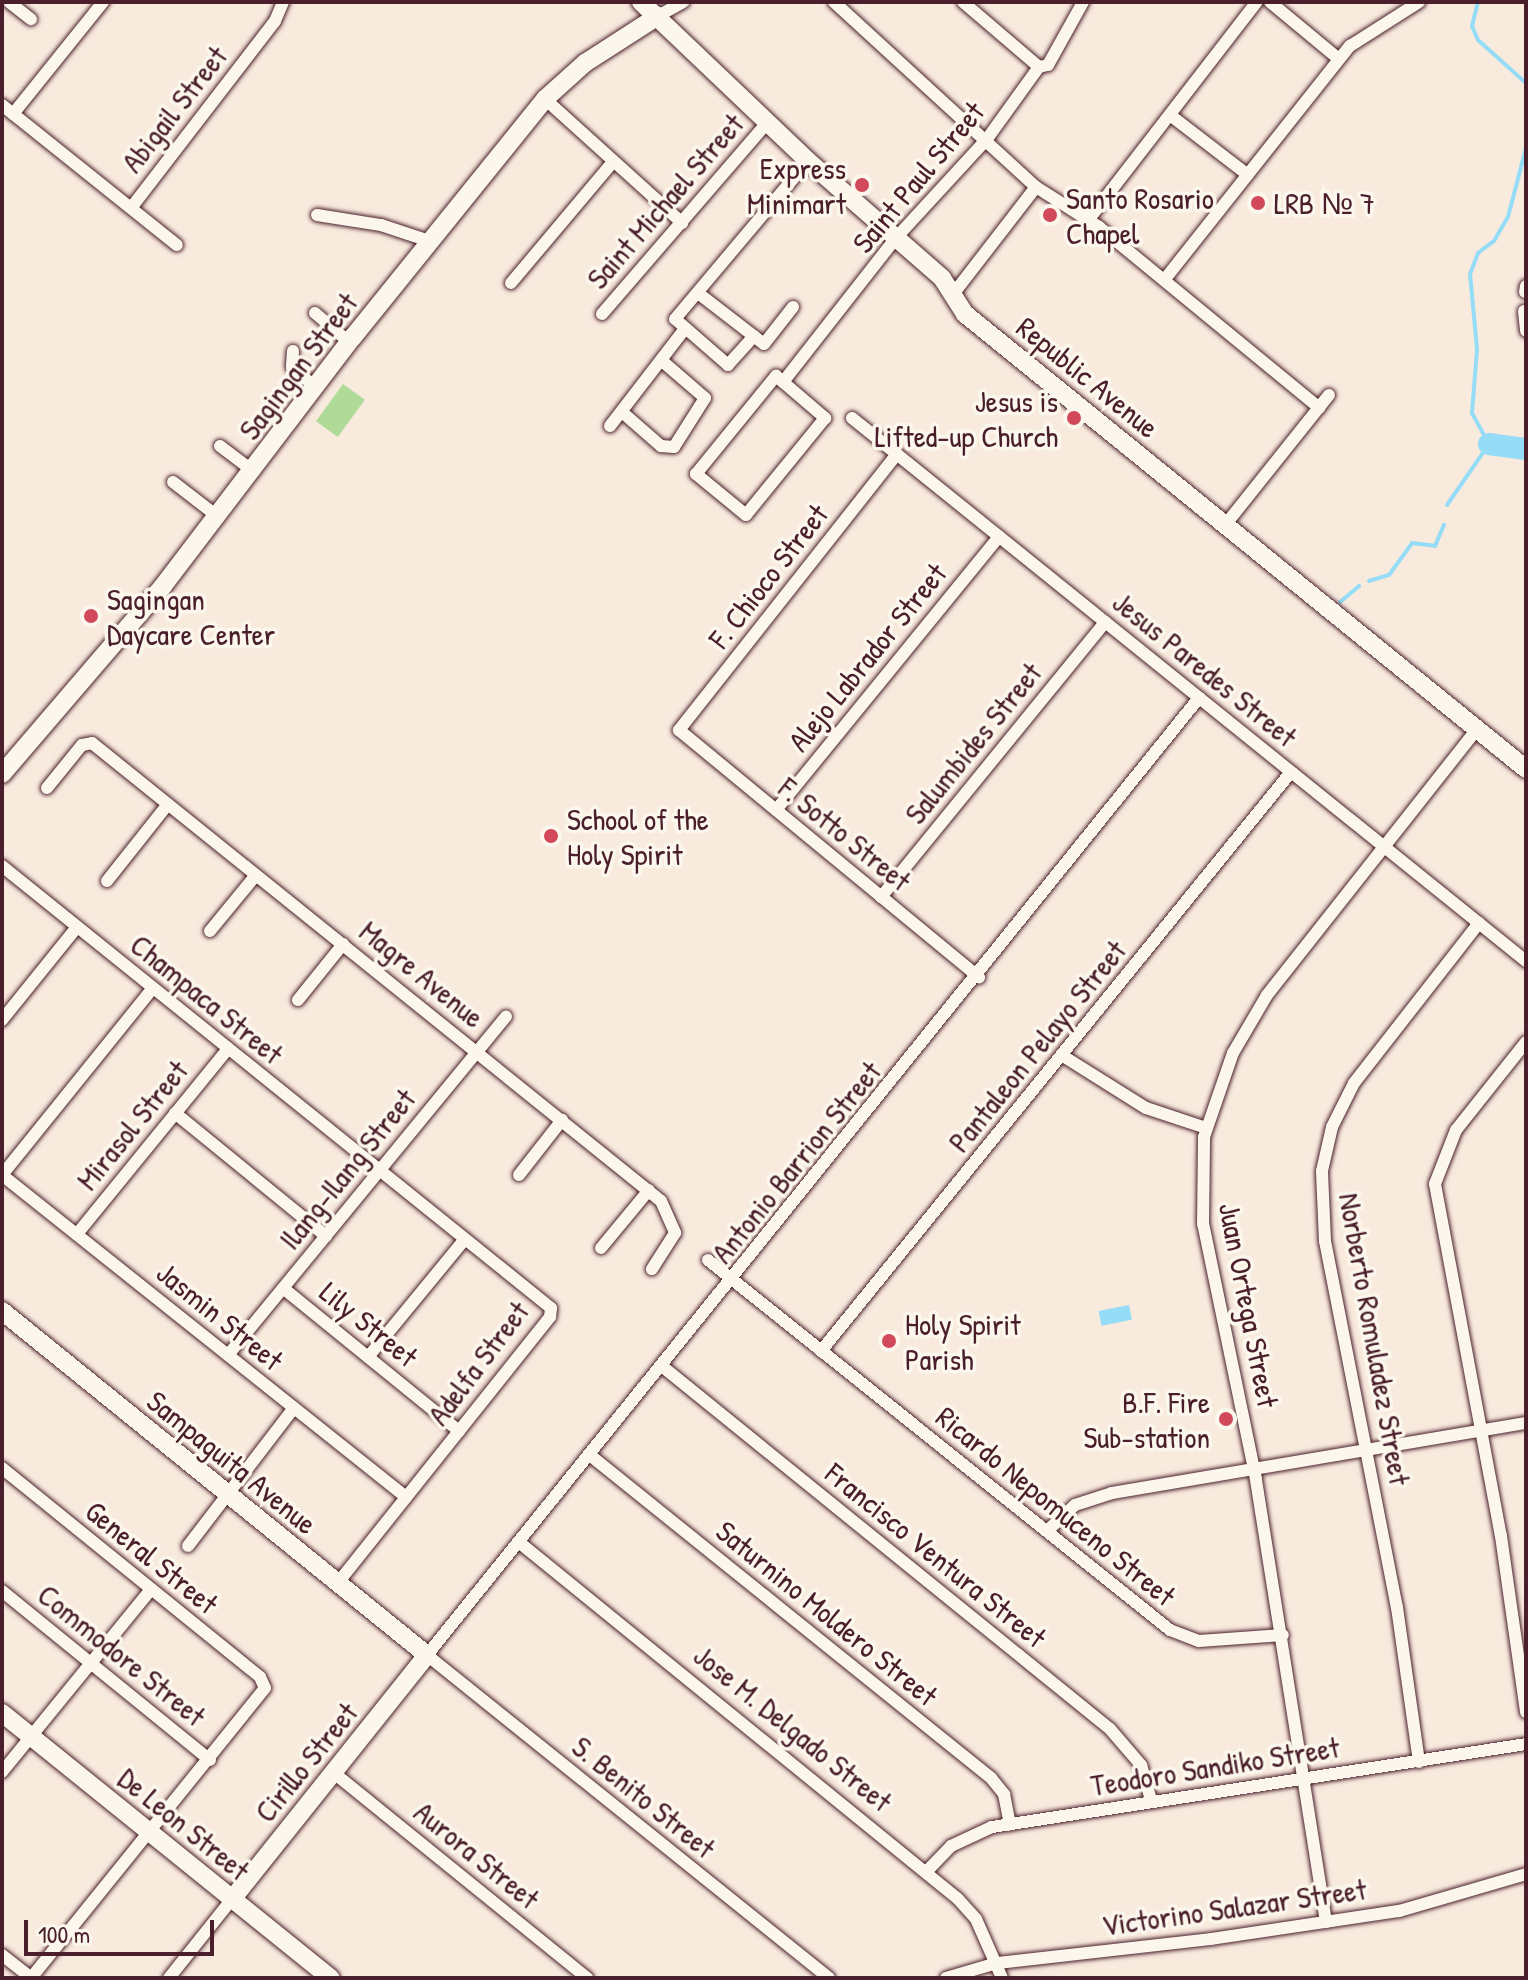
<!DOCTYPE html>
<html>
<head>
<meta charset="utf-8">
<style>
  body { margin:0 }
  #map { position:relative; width:1528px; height:1980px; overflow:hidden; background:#f9eade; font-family:"Patrick Hand",sans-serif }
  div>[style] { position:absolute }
  .green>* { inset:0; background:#afda97; transform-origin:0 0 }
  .water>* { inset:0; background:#95dcf6; transform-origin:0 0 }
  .stream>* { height:4px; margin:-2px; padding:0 2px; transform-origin:2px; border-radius:2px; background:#95dcf6 }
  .river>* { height:22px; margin:-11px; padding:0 11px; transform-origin:11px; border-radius:11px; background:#95dcf6 }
  .roads { filter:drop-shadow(0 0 2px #4a1f2b) drop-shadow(0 0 2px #4a1f2b) }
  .street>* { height:12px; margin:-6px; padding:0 6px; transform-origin:6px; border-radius:6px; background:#fbf7ec }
  .secondary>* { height:18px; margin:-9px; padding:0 9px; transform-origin:9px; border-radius:9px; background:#fbf7ec }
  .dots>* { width:22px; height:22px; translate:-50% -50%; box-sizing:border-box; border:4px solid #fbf7ec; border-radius:50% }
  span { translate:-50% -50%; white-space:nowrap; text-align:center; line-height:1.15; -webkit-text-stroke:7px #fbf7ec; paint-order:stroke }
  .street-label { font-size:30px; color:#4a1f2b }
  .poi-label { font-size:30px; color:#4a1f2b }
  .right { translate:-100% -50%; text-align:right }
  .left { translate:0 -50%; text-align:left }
  .frame { position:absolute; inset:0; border:4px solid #4a1f2b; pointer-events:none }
  .scale { position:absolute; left:24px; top:1920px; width:190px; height:36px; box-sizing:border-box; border:4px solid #4a1f2b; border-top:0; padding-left:10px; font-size:24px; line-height:28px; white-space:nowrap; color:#4a1f2b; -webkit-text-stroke:6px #fbf7ec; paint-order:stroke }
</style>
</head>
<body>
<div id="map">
  <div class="green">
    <i style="left:343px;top:384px;width:27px;height:46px;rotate:36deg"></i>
  </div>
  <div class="water">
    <i style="left:1129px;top:1305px;width:15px;height:31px;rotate:79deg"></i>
  </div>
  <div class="stream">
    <i style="left:1478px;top:2px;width:25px;rotate:104deg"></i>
    <i style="left:1472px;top:26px;width:15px;rotate:67deg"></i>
    <i style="left:1478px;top:40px;width:64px;rotate:41.9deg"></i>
    <i style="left:1447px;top:505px;width:74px;rotate:-55.5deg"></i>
    <i style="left:1489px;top:444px;width:35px;rotate:-119deg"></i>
    <i style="left:1472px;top:413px;width:64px;rotate:-85.5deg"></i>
    <i style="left:1477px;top:349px;width:75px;rotate:-95.3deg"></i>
    <i style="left:1470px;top:274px;width:22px;rotate:-69deg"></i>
    <i style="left:1478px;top:253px;width:20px;rotate:-37deg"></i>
    <i style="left:1494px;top:241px;width:28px;rotate:-60deg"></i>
    <i style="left:1508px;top:217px;width:71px;rotate:-75.4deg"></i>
    <i style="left:1369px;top:581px;width:21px;rotate:-17deg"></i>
    <i style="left:1389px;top:575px;width:39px;rotate:-54deg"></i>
    <i style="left:1412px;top:543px;width:23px;rotate:7deg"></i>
    <i style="left:1435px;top:546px;width:23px;rotate:-67deg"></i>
    <i style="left:1340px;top:602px;width:25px;rotate:-40deg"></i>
  </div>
  <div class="river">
    <i style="left:1489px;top:444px;width:37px;rotate:8deg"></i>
  </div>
  <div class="roads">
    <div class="street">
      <i style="left:9px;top:2px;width:28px;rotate:38deg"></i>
      <i style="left:834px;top:2px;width:274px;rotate:42.5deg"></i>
      <i style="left:1036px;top:187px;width:75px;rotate:32.4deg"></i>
      <i style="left:1099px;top:227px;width:285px;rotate:39.4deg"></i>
      <i style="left:963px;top:2px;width:100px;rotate:40.5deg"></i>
      <i style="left:1270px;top:2px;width:89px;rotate:39.6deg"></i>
      <i style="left:658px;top:16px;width:29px;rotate:-29deg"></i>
      <i style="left:545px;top:99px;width:185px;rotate:42.1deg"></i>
      <i style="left:2px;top:105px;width:224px;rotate:38.7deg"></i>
      <i style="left:13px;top:114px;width:144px;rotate:-51.2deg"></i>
      <i style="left:1170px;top:115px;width:98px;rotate:37.6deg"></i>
      <i style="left:131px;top:208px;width:236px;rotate:-52.4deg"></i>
      <i style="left:275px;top:21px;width:21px;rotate:-67deg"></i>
      <i style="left:317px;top:215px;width:65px;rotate:8.9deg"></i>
      <i style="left:381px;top:225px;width:54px;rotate:18.4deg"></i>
      <i style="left:1089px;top:219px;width:274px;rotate:-52.3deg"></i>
      <i style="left:1165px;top:279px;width:298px;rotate:-51.6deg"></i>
      <i style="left:1350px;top:46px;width:82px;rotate:-32.5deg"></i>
      <i style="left:511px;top:283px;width:157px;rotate:-49.9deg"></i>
      <i style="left:1525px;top:292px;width:6px;rotate:-81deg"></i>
      <i style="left:698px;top:293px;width:83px;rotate:37.7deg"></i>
      <i style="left:764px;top:344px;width:47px;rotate:-51.9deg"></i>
      <i style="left:954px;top:293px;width:134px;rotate:-52.3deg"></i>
      <i style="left:1524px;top:311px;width:20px;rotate:84deg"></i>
      <i style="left:315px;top:313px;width:45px;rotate:40.5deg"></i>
      <i style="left:602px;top:314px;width:252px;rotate:-49.2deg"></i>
      <i style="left:754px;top:336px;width:39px;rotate:132deg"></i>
      <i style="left:728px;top:365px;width:70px;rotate:-139deg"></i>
      <i style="left:675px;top:319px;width:207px;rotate:-49.9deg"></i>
      <i style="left:293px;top:351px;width:16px;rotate:94deg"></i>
      <i style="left:292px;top:367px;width:30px;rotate:41deg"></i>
      <i style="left:776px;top:376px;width:65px;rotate:40.6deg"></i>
      <i style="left:825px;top:418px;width:125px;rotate:129.2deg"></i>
      <i style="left:746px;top:515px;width:65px;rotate:-140.6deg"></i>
      <i style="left:696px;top:474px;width:127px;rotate:-50.8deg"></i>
      <i style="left:783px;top:382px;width:182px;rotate:-51.9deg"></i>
      <i style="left:895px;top:239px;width:136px;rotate:-47.4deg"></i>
      <i style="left:987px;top:139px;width:89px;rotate:-54.2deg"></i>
      <i style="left:1039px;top:67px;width:9px;rotate:-13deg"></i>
      <i style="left:1048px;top:65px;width:72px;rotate:-60.9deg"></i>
      <i style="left:622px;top:412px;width:52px;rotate:41.1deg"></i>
      <i style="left:661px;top:446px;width:13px;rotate:4deg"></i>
      <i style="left:674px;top:447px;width:58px;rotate:-57.7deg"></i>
      <i style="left:705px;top:398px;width:58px;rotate:-139.2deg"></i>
      <i style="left:852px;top:418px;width:866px;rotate:38.86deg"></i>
      <i style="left:610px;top:426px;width:121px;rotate:-52.4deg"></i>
      <i style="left:220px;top:446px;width:41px;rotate:37.1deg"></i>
      <i style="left:897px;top:454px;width:352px;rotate:128.3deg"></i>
      <i style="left:679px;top:730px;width:389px;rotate:39.5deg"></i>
      <i style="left:173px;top:482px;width:56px;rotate:37.7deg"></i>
      <i style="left:1226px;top:524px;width:165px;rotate:-51.4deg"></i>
      <i style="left:47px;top:788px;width:55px;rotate:-50.9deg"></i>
      <i style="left:82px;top:745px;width:10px;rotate:-11deg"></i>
      <i style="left:92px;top:743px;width:730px;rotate:38.83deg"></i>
      <i style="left:661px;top:1201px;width:35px;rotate:66deg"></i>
      <i style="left:675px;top:1233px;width:43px;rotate:122.6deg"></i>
      <i style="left:776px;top:810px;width:353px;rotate:-50.8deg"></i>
      <i style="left:2px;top:866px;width:705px;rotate:38.84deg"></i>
      <i style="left:551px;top:1308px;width:9px;rotate:96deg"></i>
      <i style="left:550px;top:1317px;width:340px;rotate:128.6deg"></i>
      <i style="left:107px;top:881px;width:98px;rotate:-51.6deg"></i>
      <i style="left:881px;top:897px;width:355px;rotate:-50.8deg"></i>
      <i style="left:210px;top:931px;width:72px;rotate:-50.6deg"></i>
      <i style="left:298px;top:1000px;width:72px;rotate:-51.2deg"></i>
      <i style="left:2px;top:1020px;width:119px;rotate:-51.1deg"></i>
      <i style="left:1526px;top:1042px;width:112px;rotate:128.5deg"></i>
      <i style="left:1456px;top:1130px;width:58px;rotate:111.3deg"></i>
      <i style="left:1435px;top:1184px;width:358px;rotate:79.4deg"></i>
      <i style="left:1501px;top:1536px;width:178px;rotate:81.9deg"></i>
      <i style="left:1063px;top:1056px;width:98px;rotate:32.1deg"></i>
      <i style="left:1146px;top:1108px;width:63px;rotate:18.4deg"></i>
      <i style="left:175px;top:1113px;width:195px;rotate:39.2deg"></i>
      <i style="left:2px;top:1175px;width:517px;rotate:38.56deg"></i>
      <i style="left:2px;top:1175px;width:240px;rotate:-51.1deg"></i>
      <i style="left:519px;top:1175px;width:70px;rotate:-52deg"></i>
      <i style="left:77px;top:1234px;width:239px;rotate:-50.8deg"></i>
      <i style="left:601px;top:1248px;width:75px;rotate:-50.4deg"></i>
      <i style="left:708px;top:1260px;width:592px;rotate:38.69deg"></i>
      <i style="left:1170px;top:1630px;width:31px;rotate:21deg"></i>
      <i style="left:1199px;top:1641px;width:84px;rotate:-4.1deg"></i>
      <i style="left:283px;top:1288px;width:227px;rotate:39.1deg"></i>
      <i style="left:821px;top:1351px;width:746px;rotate:-50.93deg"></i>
      <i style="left:228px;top:1355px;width:438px;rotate:-50.6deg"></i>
      <i style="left:368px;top:1357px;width:151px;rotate:-50.6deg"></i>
      <i style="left:663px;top:1367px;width:575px;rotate:39deg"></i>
      <i style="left:1110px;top:1729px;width:48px;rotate:49.3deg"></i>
      <i style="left:1141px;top:1765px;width:37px;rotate:74deg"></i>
      <i style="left:591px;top:1456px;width:514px;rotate:38.83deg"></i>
      <i style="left:991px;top:1778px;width:21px;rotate:51deg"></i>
      <i style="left:1004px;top:1794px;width:31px;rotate:79deg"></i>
      <i style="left:2px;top:1468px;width:332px;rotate:39deg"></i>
      <i style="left:260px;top:1677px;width:12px;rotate:66deg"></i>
      <i style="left:265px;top:1688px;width:373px;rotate:128.9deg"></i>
      <i style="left:1047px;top:1531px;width:38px;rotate:-43deg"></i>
      <i style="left:1075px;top:1505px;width:39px;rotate:-18deg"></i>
      <i style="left:1112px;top:1493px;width:420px;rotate:-9.6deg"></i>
      <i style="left:520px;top:1543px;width:564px;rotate:39.1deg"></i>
      <i style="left:958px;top:1899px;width:27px;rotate:48deg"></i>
      <i style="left:976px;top:1919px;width:64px;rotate:66.2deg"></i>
      <i style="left:188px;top:1546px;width:174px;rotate:-52.5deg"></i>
      <i style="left:2px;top:1591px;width:268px;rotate:39.1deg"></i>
      <i style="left:1419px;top:1762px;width:156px;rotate:-98.1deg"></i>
      <i style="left:1397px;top:1608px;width:374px;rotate:-101.1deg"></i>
      <i style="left:1325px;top:1241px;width:70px;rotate:-92.5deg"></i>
      <i style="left:1322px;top:1171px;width:45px;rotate:-77.2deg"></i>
      <i style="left:1332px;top:1127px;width:49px;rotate:-63.4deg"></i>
      <i style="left:1354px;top:1083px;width:203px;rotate:-52deg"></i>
      <i style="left:2px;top:1772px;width:236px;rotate:-50.8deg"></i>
      <i style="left:334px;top:1773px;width:326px;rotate:39deg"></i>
      <i style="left:926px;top:1872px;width:36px;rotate:-46deg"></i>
      <i style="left:951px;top:1846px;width:45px;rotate:-24.9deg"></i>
      <i style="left:992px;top:1827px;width:540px;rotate:-8.83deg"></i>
      <i style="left:1326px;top:1922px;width:448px;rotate:-99deg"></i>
      <i style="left:1256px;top:1479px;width:260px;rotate:-101.7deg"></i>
      <i style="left:1203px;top:1224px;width:87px;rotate:-89.3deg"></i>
      <i style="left:1204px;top:1137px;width:89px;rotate:-71deg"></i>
      <i style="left:1233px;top:1053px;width:67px;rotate:-59.6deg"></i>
      <i style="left:1267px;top:995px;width:339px;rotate:-51.7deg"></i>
      <i style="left:2px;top:1955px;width:37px;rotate:38deg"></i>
      <i style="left:169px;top:1978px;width:101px;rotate:-51.4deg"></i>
      <i style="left:829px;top:1978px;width:516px;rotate:-141.22deg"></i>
      <i style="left:427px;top:1655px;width:1230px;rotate:-51.11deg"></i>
      <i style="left:946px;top:1978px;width:53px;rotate:-16.4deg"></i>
      <i style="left:997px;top:1963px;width:215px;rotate:-6.4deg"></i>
      <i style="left:1211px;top:1939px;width:190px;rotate:-8.5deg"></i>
      <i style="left:1399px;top:1911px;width:132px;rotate:-16.2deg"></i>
    </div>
    <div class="secondary">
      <i style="left:641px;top:2px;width:231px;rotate:43.6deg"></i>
      <i style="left:808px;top:161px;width:178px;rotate:41.1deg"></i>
      <i style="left:942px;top:278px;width:43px;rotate:57.4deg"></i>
      <i style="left:965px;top:314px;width:722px;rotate:39.04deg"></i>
      <i style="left:2px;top:774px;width:248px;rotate:-49.4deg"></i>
      <i style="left:163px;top:586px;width:313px;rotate:-52.7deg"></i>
      <i style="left:353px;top:337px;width:306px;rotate:-51.1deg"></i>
      <i style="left:545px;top:99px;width:54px;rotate:-42deg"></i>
      <i style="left:585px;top:63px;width:87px;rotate:-32.8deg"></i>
      <i style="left:2px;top:1311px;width:547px;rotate:38.99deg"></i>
      <i style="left:427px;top:1655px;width:312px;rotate:128.6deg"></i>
      <i style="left:2px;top:1713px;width:422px;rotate:38.9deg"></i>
    </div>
  </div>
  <div class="dots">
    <i style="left:862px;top:185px;background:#d1495b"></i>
    <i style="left:1258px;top:203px;background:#d1495b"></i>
    <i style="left:1050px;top:215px;background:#d1495b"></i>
    <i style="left:1074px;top:418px;background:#d1495b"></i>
    <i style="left:91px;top:616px;background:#d1495b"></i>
    <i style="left:551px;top:836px;background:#d1495b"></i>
    <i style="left:889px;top:1341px;background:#d1495b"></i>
    <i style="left:1226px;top:1419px;background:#d1495b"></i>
  </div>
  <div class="street-label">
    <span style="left:174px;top:109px;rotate:-52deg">Abigail Street</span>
    <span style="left:918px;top:177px;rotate:-50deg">Saint Paul Street</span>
    <span style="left:665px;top:201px;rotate:-49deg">Saint Michael Street</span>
    <span style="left:298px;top:366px;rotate:-53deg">Sagingan Street</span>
    <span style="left:1088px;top:377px;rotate:39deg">Republic Avenue</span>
    <span style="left:768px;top:576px;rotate:-52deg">F. Chioco Street</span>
    <span style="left:867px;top:657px;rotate:-51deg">Alejo Labrador Street</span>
    <span style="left:1205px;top:669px;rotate:39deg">Jesus Paredes Street</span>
    <span style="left:973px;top:743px;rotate:-51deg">Salumbides Street</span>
    <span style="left:845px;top:834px;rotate:39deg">F. Sotto Street</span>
    <span style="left:422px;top:974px;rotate:39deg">Magre Avenue</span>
    <span style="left:207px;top:999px;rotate:39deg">Champaca Street</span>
    <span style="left:1037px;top:1046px;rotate:-51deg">Pantaleon Pelayo Street</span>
    <span style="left:132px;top:1125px;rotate:-51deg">Mirasol Street</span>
    <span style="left:796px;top:1162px;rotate:-51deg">Antonio Barrion Street</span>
    <span style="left:347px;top:1169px;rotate:-51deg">Ilang-Ilang Street</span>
    <span style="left:1249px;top:1305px;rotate:79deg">Juan Ortega Street</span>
    <span style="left:220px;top:1316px;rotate:39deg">Jasmin Street</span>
    <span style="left:369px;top:1324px;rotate:39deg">Lily Street</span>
    <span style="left:1375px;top:1339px;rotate:80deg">Norberto Romuladez Street</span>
    <span style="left:478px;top:1363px;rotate:-53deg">Adelfa Street</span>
    <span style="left:232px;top:1462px;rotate:39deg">Sampaguita Avenue</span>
    <span style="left:1056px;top:1506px;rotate:39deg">Ricardo Nepomuceno Street</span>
    <span style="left:936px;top:1555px;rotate:39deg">Francisco Ventura Street</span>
    <span style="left:152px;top:1557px;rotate:39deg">General Street</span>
    <span style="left:827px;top:1613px;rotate:39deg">Saturnino Moldero Street</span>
    <span style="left:122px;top:1655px;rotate:39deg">Commodore Street</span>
    <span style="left:793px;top:1728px;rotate:39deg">Jose M. Delgado Street</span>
    <span style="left:306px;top:1762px;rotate:-51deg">Cirillo Street</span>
    <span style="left:1215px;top:1766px;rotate:-9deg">Teodoro Sandiko Street</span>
    <span style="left:644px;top:1797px;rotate:39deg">S. Benito Street</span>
    <span style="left:184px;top:1824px;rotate:39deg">De Leon Street</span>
    <span style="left:477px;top:1855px;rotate:39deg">Aurora Street</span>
    <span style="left:1234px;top:1907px;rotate:-8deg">Victorino Salazar Street</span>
  </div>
  <div class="poi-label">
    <span class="right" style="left:846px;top:185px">Express<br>Minimart</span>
    <span class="left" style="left:1066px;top:215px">Santo Rosario<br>Chapel</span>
    <span class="left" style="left:1274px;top:203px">LRB № 7</span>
    <span class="right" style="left:1058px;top:418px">Jesus is<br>Lifted-up Church</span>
    <span class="left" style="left:107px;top:616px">Sagingan<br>Daycare Center</span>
    <span class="left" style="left:567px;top:836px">School of the<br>Holy Spirit</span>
    <span class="left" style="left:905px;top:1341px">Holy Spirit<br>Parish</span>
    <span class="right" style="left:1210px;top:1419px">B.F. Fire<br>Sub-station</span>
  </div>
  <div class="frame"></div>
  <div class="scale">100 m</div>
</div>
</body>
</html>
